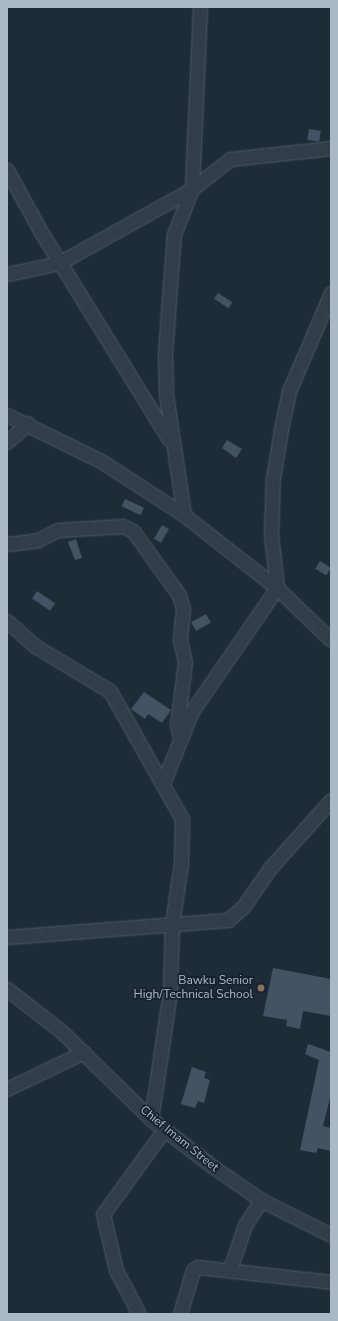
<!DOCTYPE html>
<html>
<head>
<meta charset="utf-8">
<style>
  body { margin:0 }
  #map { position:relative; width:338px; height:1321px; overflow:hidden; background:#1e2c38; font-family:"Nunito Sans",sans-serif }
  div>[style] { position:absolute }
  .building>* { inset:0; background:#435362; transform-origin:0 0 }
  .roads { filter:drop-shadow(0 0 1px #4f5b66) drop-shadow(0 0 1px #4f5b66) }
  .minor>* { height:13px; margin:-6.5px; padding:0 6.5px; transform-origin:6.5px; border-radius:6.5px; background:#313d48 }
  .dots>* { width:11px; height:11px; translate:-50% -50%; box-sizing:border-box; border:2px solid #17222c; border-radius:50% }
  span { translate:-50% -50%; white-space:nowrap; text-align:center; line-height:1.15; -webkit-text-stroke:3.5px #17222c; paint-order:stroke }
  .poi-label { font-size:12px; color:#abb8c5 }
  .right { translate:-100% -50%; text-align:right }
  .street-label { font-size:12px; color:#abb8c5 }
  .frame { position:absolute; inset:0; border:8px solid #abb8c5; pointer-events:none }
</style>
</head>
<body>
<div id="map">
  <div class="building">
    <i style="left:309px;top:129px;width:12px;height:11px;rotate:9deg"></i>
    <i style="left:218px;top:293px;width:17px;height:7px;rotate:33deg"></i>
    <i style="clip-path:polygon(227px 440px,242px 449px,236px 458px,222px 448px)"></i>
    <i style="left:125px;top:499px;width:21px;height:8px;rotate:25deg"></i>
    <i style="left:162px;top:525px;width:8px;height:16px;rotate:30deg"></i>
    <i style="clip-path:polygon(76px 539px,82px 558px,75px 560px,68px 542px)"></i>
    <i style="left:320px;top:561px;width:13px;height:9px;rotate:32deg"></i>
    <i style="left:37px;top:591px;width:22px;height:9px;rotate:34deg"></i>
    <i style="left:206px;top:614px;width:10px;height:17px;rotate:61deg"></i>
    <i style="clip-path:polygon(144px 692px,171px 710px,162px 723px,148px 714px,145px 719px,131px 709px)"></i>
    <i style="clip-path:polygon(273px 968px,331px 979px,331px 1016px,303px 1011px,300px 1029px,286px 1026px,287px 1020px,263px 1016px)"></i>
    <i style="clip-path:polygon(308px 1044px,331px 1052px,331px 1094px,323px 1126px,331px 1128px,331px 1151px,318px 1148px,316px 1153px,300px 1150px,319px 1060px,305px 1054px)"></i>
    <i style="clip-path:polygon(192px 1067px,206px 1072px,204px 1078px,210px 1080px,204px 1103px,198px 1101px,195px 1108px,181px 1104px)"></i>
  </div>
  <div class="roads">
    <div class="minor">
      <i style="left:7px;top:170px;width:71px;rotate:61.3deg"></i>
      <i style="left:41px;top:232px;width:243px;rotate:58.3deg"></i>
      <i style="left:7px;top:274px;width:53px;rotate:-11.9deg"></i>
      <i style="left:59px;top:263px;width:152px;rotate:-29.1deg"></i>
      <i style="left:192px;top:189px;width:182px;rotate:-87.5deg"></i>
      <i style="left:7px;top:415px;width:105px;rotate:26.1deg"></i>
      <i style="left:101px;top:461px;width:99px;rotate:33deg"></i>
      <i style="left:184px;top:515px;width:118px;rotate:38.1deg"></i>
      <i style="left:277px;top:588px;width:75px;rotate:43.9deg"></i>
      <i style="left:7px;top:442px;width:28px;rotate:-42deg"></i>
      <i style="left:184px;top:515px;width:121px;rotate:-98.5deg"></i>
      <i style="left:166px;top:395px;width:42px;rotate:-91.4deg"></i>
      <i style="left:165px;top:353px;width:119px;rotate:-85.7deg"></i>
      <i style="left:174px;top:234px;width:48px;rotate:-68.2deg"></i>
      <i style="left:192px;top:189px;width:48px;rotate:-38.3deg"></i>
      <i style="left:230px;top:159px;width:102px;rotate:-6.2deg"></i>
      <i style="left:7px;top:544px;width:31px;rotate:-7deg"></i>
      <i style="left:38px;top:540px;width:22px;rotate:-27deg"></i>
      <i style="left:58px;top:530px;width:65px;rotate:-3.5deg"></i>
      <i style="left:123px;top:526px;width:11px;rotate:27deg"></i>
      <i style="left:133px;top:531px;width:79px;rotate:54.3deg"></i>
      <i style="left:179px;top:595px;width:15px;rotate:74deg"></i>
      <i style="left:183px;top:609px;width:31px;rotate:96deg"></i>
      <i style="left:180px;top:640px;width:23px;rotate:77deg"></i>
      <i style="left:185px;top:662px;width:64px;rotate:97.2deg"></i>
      <i style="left:177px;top:725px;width:12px;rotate:76deg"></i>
      <i style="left:7px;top:621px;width:38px;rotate:42deg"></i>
      <i style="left:35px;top:646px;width:87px;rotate:31deg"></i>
      <i style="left:110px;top:691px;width:147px;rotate:60.6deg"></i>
      <i style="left:182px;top:819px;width:44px;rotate:91.3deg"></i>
      <i style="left:181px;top:863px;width:62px;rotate:98.4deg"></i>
      <i style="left:172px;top:924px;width:68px;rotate:91.7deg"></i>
      <i style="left:170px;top:992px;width:128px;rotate:98.5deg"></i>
      <i style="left:163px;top:783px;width:78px;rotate:-68.1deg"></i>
      <i style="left:192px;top:711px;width:150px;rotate:-55.4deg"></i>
      <i style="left:277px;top:588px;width:54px;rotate:-96.3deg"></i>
      <i style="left:271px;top:534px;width:56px;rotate:-88deg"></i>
      <i style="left:273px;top:478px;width:55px;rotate:-80.5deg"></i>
      <i style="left:282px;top:424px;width:34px;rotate:-78deg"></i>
      <i style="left:289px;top:391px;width:107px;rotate:-66.8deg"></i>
      <i style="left:7px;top:937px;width:222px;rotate:-4.4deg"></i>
      <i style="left:228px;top:920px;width:20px;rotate:-41deg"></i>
      <i style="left:243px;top:907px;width:47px;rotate:-55.3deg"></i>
      <i style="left:270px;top:868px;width:91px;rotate:-48.1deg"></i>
      <i style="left:7px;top:989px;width:68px;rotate:37.9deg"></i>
      <i style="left:61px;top:1031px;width:126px;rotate:44.4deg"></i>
      <i style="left:151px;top:1119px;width:77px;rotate:37.6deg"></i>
      <i style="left:212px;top:1166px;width:60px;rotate:34.8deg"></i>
      <i style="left:261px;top:1200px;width:78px;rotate:26.6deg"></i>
      <i style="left:7px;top:1089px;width:85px;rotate:-25.7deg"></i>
      <i style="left:230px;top:1269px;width:46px;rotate:-71.2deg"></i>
      <i style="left:245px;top:1225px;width:30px;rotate:-57deg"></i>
      <i style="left:139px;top:1314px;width:50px;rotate:-117.6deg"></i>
      <i style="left:116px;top:1270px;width:57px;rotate:-103.1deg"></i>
      <i style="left:103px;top:1214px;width:104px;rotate:-54deg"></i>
      <i style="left:180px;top:1314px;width:46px;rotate:-73.5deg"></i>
      <i style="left:193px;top:1270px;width:6px;rotate:-31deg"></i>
      <i style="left:198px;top:1267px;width:134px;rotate:6.4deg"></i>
    </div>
  </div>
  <div class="dots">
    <i style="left:261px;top:988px;background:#8d6e63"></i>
  </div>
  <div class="poi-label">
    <span class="right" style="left:253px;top:988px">Bawku Senior<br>High/Technical School</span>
  </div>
  <div class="street-label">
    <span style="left:179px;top:1139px;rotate:39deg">Chief Imam Street</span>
  </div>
  <div class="frame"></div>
</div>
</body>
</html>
